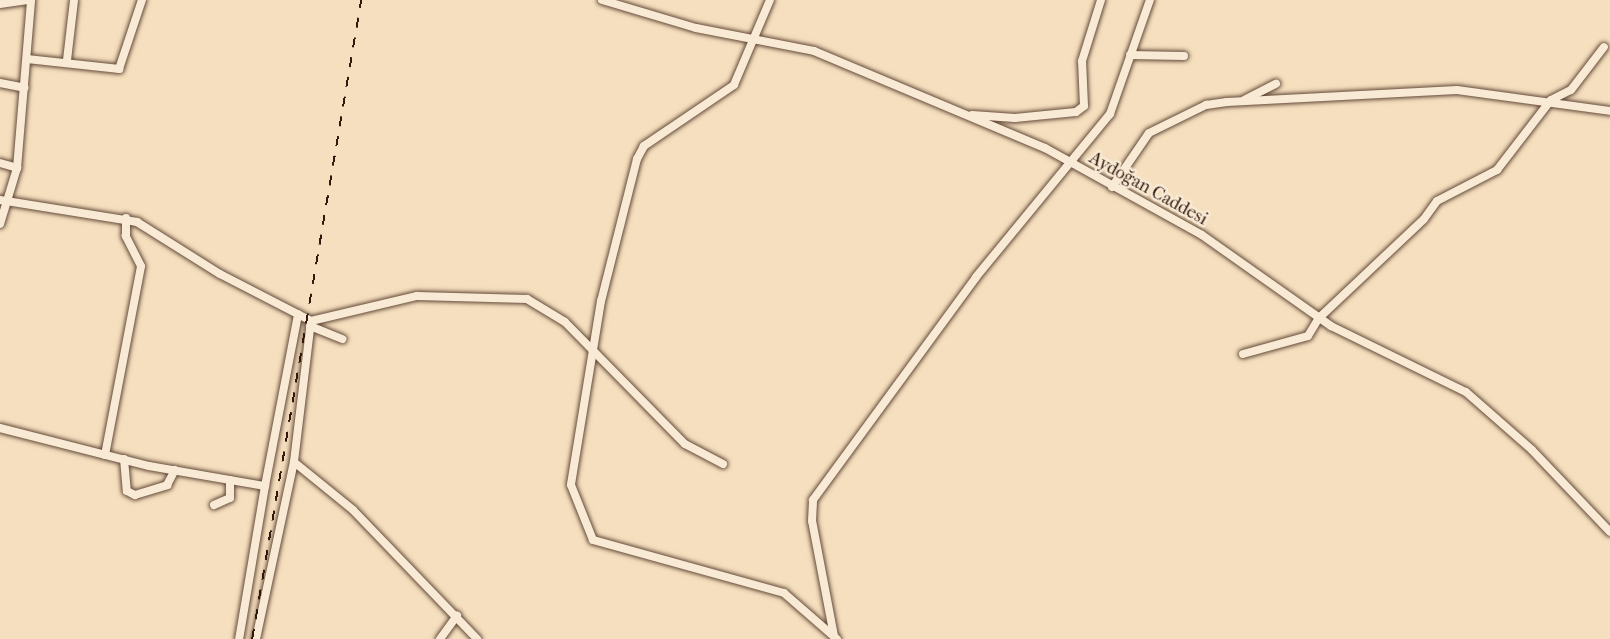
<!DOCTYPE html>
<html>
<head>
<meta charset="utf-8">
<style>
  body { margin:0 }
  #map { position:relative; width:1610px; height:639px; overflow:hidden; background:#f5dfbe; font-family:"IM FELL French Canon",serif }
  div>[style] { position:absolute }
  .roads { filter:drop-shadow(0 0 2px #644a39) drop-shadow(0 0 2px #644a39) }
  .minor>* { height:8px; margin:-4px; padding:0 4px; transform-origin:4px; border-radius:4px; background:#f8ead5 }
  .rail>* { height:1.5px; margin-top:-0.75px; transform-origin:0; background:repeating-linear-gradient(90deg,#33190d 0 10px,transparent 0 20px) }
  span { translate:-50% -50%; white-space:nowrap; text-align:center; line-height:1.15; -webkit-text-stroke:5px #f8ead5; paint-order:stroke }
  .street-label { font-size:18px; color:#33190d }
</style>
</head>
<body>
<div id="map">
  <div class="roads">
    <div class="minor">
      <i style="left:602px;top:0;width:98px;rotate:16.6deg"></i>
      <i style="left:696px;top:28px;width:120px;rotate:11deg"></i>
      <i style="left:814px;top:51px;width:251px;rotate:22.8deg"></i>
      <i style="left:1045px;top:148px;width:179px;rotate:29deg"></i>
      <i style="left:1202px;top:235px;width:158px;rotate:35.2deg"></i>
      <i style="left:1331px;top:326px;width:150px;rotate:26.1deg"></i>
      <i style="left:1466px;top:392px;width:88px;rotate:41.3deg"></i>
      <i style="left:1532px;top:450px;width:113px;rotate:46.4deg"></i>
      <i style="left:770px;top:0;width:92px;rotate:113deg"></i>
      <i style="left:734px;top:85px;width:109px;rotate:145.9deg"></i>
      <i style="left:644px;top:146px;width:15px;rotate:118deg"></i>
      <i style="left:637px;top:159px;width:146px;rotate:104.2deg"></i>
      <i style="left:601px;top:301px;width:186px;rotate:99.3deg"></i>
      <i style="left:571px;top:485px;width:59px;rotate:68.2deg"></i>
      <i style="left:593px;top:540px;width:198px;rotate:15.5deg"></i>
      <i style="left:784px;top:593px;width:70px;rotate:41deg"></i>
      <i style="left:0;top:4px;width:28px;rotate:-8deg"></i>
      <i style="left:1130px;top:55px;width:54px;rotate:1.1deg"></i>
      <i style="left:27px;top:59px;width:93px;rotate:6.2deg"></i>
      <i style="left:119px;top:69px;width:73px;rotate:-71.6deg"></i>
      <i style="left:67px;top:60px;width:60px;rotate:-83.3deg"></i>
      <i style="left:0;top:83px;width:25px;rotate:11deg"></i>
      <i style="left:1244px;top:100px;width:36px;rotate:-27deg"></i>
      <i style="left:972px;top:115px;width:43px;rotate:4deg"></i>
      <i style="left:1015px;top:118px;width:61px;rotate:-5.6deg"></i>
      <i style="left:1076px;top:112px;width:10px;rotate:-37deg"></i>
      <i style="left:1084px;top:106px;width:45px;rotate:-92.5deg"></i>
      <i style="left:1082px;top:61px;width:64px;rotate:-72.7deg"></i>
      <i style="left:0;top:163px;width:18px;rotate:16deg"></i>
      <i style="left:1112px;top:187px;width:65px;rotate:-55.6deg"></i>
      <i style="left:1149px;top:133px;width:64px;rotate:-26.2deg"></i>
      <i style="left:1206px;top:105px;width:21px;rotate:-8deg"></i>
      <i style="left:1227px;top:102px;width:230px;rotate:-3deg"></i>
      <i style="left:1457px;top:90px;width:154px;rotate:7.8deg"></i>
      <i style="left:0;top:200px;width:139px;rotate:9.1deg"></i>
      <i style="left:137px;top:222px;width:98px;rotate:32.1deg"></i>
      <i style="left:220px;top:274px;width:102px;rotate:27.3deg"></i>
      <i style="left:311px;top:321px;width:142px;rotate:96.9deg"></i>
      <i style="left:294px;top:462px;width:76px;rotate:39.1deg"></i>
      <i style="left:353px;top:510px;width:179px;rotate:46.1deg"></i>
      <i style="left:0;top:224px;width:59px;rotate:-73.1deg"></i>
      <i style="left:17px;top:168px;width:169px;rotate:-85.2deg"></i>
      <i style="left:311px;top:321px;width:109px;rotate:-13.3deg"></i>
      <i style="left:417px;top:296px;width:110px;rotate:1.6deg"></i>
      <i style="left:527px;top:299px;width:44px;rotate:31.2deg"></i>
      <i style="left:565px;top:322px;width:171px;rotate:45.5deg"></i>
      <i style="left:685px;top:444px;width:43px;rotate:27.8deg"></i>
      <i style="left:310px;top:326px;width:35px;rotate:22deg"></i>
      <i style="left:1243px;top:354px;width:67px;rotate:-15.5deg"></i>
      <i style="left:1308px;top:336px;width:21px;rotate:-59deg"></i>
      <i style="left:1319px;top:318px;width:144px;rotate:-43.3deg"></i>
      <i style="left:1424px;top:219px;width:22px;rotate:-54deg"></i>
      <i style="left:1437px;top:201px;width:68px;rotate:-27.3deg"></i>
      <i style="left:1497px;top:170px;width:88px;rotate:-52.4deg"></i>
      <i style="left:1551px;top:100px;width:22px;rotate:-27deg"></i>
      <i style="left:1571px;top:90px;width:54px;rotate:-52.5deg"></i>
      <i style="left:0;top:428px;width:154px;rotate:14.3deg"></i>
      <i style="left:149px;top:466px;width:118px;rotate:9.8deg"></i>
      <i style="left:265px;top:486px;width:155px;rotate:99.6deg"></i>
      <i style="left:105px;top:455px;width:192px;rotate:-79.2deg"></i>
      <i style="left:141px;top:266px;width:34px;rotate:-117deg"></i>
      <i style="left:126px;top:236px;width:18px;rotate:-90deg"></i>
      <i style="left:124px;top:459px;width:32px;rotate:85deg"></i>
      <i style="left:127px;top:491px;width:9px;rotate:27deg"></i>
      <i style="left:135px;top:495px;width:34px;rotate:-17deg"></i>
      <i style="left:167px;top:485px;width:17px;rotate:-62deg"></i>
      <i style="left:265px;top:486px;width:175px;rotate:-79.1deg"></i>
      <i style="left:214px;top:505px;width:17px;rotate:-24deg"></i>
      <i style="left:230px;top:498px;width:18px;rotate:-90deg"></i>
      <i style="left:834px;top:636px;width:117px;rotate:-100.8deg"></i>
      <i style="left:812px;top:521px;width:21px;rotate:-87deg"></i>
      <i style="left:813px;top:500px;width:276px;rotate:-53.8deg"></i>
      <i style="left:976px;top:277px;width:211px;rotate:-50.6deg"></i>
      <i style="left:1110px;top:114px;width:121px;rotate:-70.7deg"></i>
      <i style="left:256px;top:639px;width:181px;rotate:-77.9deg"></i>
      <i style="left:440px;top:639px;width:29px;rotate:-54deg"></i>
    </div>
  </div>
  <div class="rail">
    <i style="left:252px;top:639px;width:648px;rotate:-80.32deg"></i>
  </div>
  <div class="street-label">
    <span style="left:1148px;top:189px;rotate:29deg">Aydoğan Caddesi</span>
  </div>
</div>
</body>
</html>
